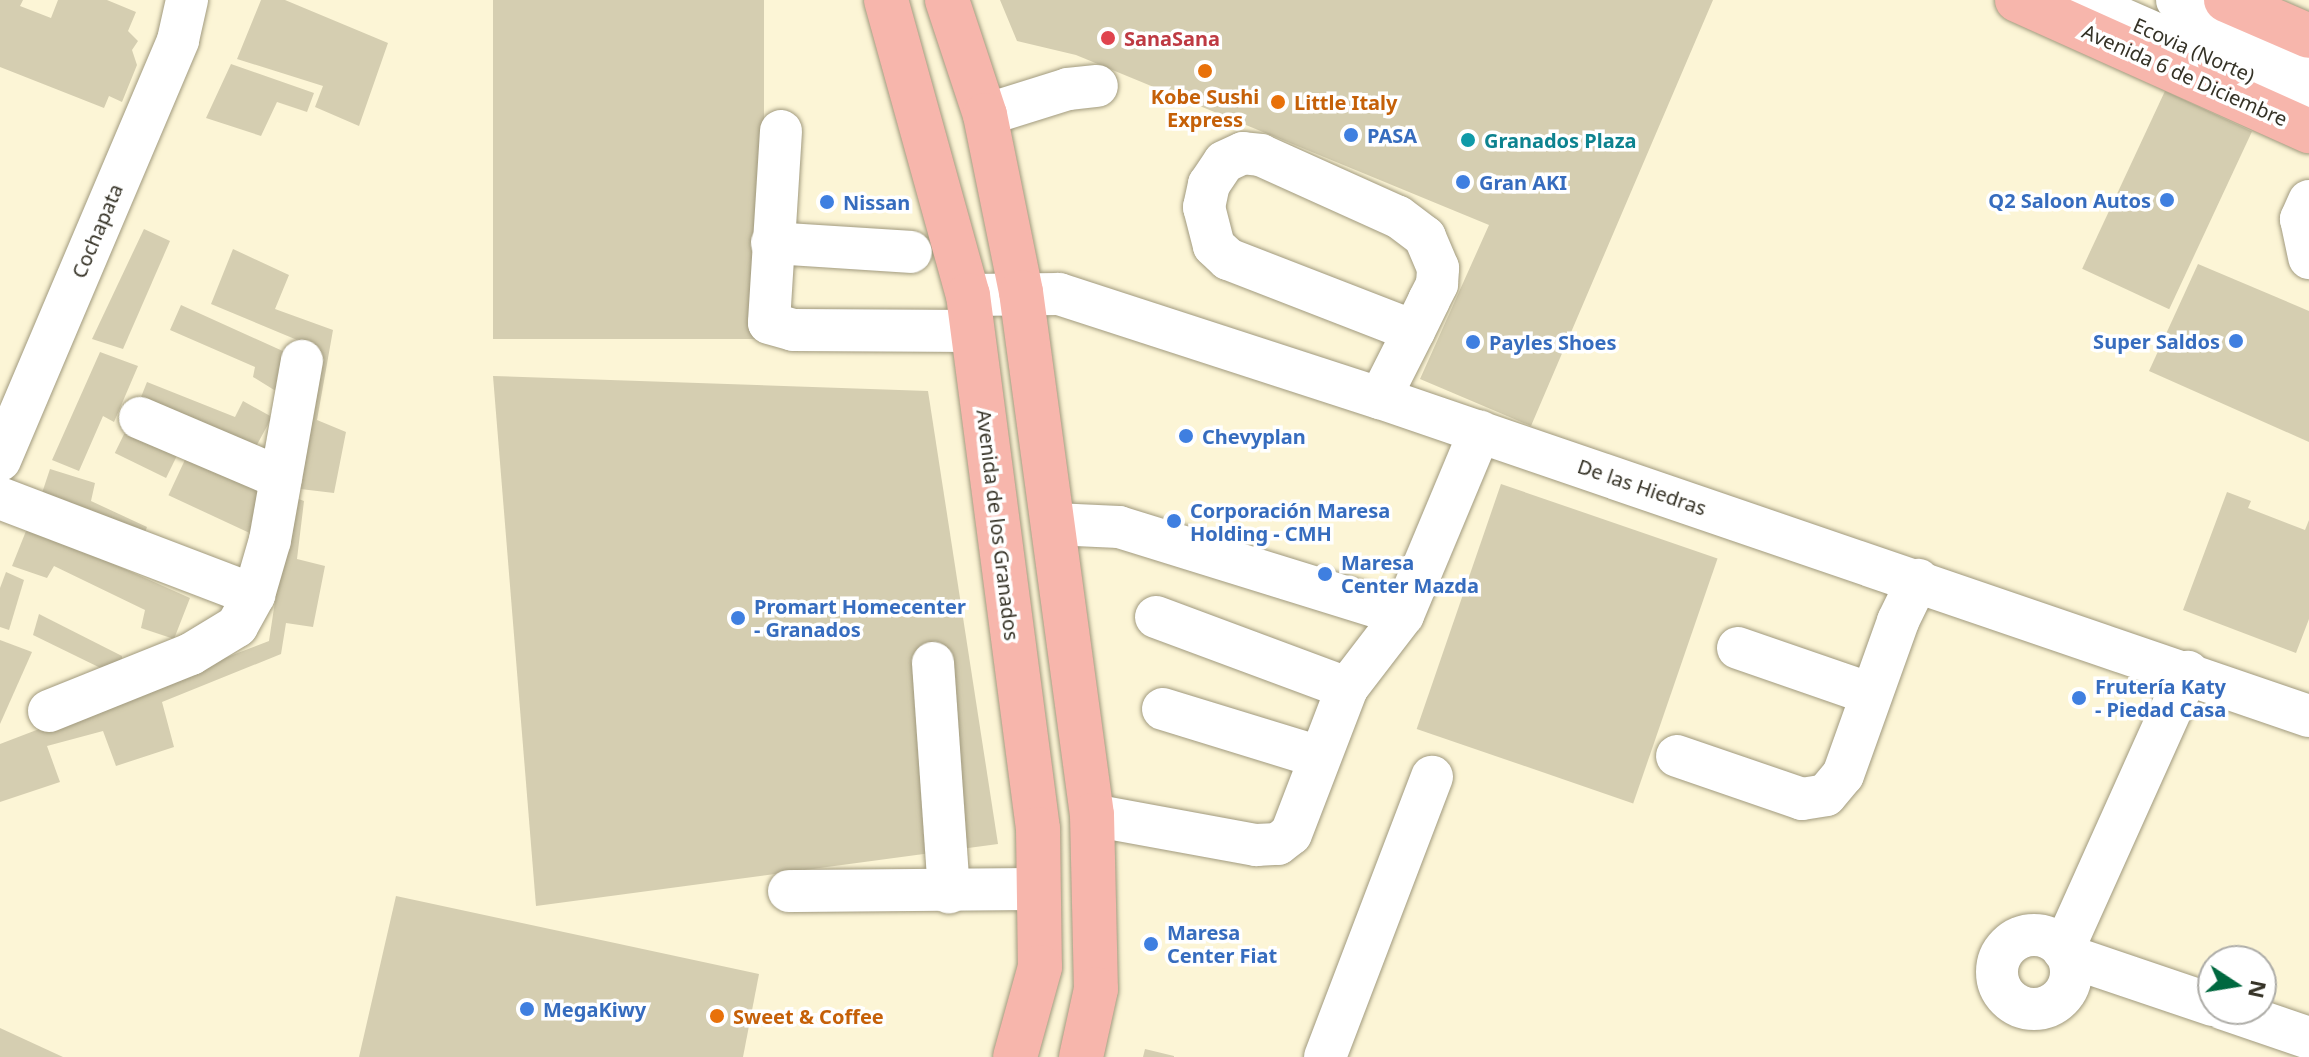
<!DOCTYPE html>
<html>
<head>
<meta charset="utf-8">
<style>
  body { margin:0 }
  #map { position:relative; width:2309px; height:1057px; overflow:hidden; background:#fcf5d6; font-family:"Noto Sans",sans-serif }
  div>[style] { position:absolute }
  .building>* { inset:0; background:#d5ceb1; transform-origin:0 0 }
  .roads { filter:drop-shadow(0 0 2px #a19a7e) drop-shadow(0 0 2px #a19a7e) }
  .minor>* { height:42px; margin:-21px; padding:0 21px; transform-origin:21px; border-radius:21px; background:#fff }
  .minor>.ring { margin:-21px; padding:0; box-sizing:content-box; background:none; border:42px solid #fff; border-radius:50% }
  .major>* { height:44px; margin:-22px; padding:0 22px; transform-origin:22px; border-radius:22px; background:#f7b6ac }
  .dots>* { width:22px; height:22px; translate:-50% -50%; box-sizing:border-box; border:4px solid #fff; border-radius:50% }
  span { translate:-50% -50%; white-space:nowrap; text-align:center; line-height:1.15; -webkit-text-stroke:7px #fff; paint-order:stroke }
  .health-label { font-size:20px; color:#be3a42; font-weight:700 }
  .left { translate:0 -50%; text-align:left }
  .street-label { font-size:20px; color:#353226 }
  .food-label { font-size:20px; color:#c56008; font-weight:700 }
  .shop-label { font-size:20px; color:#366cbe; font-weight:700 }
  .right { translate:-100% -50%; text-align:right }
  .culture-label { font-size:20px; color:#0d838f; font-weight:700 }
  .north { position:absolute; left:2197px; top:945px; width:80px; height:80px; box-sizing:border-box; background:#fff; border:2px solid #aeada8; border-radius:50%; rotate:102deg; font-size:22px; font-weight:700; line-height:32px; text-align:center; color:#353226 }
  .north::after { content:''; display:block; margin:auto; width:28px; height:36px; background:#00683f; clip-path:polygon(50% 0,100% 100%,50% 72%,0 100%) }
</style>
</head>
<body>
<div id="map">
  <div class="building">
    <i style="clip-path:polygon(0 0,23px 0,20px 6px,51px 18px,58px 0,107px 0,136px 12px,128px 31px,138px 41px,132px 50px,137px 65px,122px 102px,109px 96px,104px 108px,0 67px)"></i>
    <i style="clip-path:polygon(261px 0,285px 0,388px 43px,359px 126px,315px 107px,323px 86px,237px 59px)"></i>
    <i style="left:493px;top:0;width:271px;height:339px"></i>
    <i style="clip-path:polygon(1000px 0,1713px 0,1531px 426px,1420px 379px,1489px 225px,1076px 55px,1017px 41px)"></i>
    <i style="clip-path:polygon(231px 64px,314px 93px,307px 112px,277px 102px,261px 136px,206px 118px)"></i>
    <i style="left:2165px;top:91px;width:96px;height:196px;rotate:25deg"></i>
    <i style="clip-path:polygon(144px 229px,170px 241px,123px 349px,92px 339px)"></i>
    <i style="clip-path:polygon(233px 249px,289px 275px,275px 309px,333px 330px,317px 420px,346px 432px,334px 493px,292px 488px,314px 347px,211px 304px)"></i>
    <i style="clip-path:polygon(2198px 264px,2309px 311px,2309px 442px,2149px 371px)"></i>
    <i style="clip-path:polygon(181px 305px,296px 357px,279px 393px,253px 377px,255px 367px,170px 330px)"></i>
    <i style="clip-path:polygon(100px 352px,138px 366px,114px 422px,103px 416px,79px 471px,52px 460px)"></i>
    <i style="clip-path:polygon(493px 376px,928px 391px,998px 844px,536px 906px)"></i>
    <i style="clip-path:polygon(147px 382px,235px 417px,243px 401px,272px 417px,252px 454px,139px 402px)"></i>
    <i style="left:128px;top:426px;width:57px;height:30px;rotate:26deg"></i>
    <i style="left:190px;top:449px;width:89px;height:51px;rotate:25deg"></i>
    <i style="clip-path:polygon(50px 469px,95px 483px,91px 501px,147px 527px,140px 546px,39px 502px)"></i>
    <i style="left:1501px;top:484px;width:229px;height:259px;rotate:19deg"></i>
    <i style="clip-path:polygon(2227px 492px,2251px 501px,2248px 508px,2305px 530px,2309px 520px,2309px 619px,2296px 653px,2183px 610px)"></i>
    <i style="clip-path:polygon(291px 496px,304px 501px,297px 559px,325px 566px,313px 627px,286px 623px,281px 654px,162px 702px,174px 747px,116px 766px,103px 731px,47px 746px,60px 782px,0 802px,0 744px,269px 641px)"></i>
    <i style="clip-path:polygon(28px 526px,190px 598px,174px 639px,141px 628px,145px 610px,54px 566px,47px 578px,12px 566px)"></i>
    <i style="clip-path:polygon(6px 572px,24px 580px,9px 630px,0 627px,0 588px)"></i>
    <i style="clip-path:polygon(39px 614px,122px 656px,121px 678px,33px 635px)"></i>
    <i style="clip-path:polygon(0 640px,32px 652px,0 724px)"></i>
    <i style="clip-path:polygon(396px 896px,759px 974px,743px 1057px,359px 1057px)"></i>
    <i style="clip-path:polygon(0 1028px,63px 1057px,0 1057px)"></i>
    <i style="clip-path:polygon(1145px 1049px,1174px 1056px,1174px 1057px,1143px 1057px)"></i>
  </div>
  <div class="roads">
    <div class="minor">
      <i style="left:2079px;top:0;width:251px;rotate:23.7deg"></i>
      <i style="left:2177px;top:0;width:144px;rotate:23.7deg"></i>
      <i style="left:985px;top:115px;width:87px;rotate:-17.4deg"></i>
      <i style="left:1068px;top:89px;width:29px;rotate:-6deg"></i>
      <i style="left:781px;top:131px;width:192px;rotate:93.6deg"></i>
      <i style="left:769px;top:323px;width:25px;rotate:16deg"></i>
      <i style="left:793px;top:330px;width:180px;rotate:0.3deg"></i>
      <i style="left:2309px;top:201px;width:20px;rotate:114deg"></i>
      <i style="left:2301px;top:219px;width:40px;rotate:78deg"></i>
      <i style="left:772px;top:243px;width:139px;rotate:3.7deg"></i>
      <i style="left:968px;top:295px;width:91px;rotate:-0.6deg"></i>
      <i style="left:1059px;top:294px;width:337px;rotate:18deg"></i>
      <i style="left:1380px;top:398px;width:982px;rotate:18.9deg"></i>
      <i style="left:1380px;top:398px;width:75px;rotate:-63.1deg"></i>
      <i style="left:1414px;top:331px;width:34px;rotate:-64deg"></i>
      <i style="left:1429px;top:300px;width:18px;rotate:-63deg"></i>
      <i style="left:1437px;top:284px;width:16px;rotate:-86deg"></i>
      <i style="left:1438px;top:268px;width:34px;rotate:-113deg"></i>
      <i style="left:1425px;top:237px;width:34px;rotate:-143deg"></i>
      <i style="left:1398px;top:217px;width:150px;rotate:-155.7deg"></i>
      <i style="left:1261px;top:155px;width:18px;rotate:-174deg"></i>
      <i style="left:1243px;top:153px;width:21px;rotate:155deg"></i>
      <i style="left:1224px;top:162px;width:27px;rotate:124deg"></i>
      <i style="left:1209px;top:184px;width:24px;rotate:102deg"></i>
      <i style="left:1204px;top:207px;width:40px;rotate:75.6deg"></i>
      <i style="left:1214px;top:246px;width:19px;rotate:43deg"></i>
      <i style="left:1228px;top:259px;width:199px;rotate:21.2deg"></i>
      <i style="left:140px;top:418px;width:153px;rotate:23.1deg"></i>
      <i style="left:0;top:460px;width:456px;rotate:-67deg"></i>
      <i style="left:178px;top:40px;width:41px;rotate:-77.3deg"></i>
      <i style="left:0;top:498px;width:272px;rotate:20.9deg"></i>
      <i style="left:1054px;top:524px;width:65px;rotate:2.6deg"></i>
      <i style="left:1119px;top:527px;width:297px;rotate:17.2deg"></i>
      <i style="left:1156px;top:617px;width:204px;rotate:20.4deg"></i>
      <i style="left:1738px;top:648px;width:141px;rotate:19.1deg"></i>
      <i style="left:933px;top:663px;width:230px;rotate:86deg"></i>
      <i style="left:1163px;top:709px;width:163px;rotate:17.1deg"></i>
      <i style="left:49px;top:711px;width:153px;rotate:-21.9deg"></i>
      <i style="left:191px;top:654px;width:54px;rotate:-31.3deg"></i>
      <i style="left:237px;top:626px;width:35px;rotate:-61deg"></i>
      <i style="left:254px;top:595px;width:57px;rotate:-73.8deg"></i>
      <i style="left:270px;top:540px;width:182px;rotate:-79.9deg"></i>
      <i style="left:1677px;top:756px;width:132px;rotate:19deg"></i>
      <i style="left:1802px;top:799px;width:24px;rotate:-9deg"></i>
      <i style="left:1826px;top:795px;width:26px;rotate:-50deg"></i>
      <i style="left:1843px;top:775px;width:164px;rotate:-70.3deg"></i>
      <i style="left:1898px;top:621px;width:46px;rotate:-64deg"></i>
      <i style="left:1092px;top:815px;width:167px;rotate:10.4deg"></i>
      <i style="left:1256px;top:845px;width:22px;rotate:-3deg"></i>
      <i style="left:1278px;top:844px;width:16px;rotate:-38deg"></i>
      <i style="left:1291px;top:834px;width:156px;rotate:-69deg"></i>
      <i style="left:1347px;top:688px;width:92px;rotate:-52.5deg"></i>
      <i style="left:1403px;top:615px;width:199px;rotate:-67.3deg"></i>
      <i style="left:789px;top:891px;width:250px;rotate:-0.5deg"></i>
      <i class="ring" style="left:1997px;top:935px;width:32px;height:32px"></i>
      <i style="left:2063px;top:950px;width:305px;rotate:-65.8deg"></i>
      <i style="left:2068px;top:956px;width:153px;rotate:18.7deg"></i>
      <i style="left:2224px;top:1009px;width:90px;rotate:18.8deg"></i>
      <i style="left:1325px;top:1057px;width:300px;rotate:-69.1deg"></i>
    </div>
    <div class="major">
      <i style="left:886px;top:0;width:306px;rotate:74.5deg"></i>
      <i style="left:968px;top:295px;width:539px;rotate:82.53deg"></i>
      <i style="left:1038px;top:829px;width:138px;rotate:89.2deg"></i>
      <i style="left:1040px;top:967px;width:93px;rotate:105.5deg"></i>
      <i style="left:947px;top:0;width:121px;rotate:71.7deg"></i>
      <i style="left:985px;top:115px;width:181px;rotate:78.5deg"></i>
      <i style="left:1021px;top:292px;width:528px;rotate:82.27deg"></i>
      <i style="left:1092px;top:815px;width:174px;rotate:88.7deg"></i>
      <i style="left:1096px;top:989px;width:70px;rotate:102.4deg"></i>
      <i style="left:2017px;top:0;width:320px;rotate:24.2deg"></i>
      <i style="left:2226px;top:0;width:90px;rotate:23.4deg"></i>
    </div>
  </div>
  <div class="dots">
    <i style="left:1108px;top:38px;background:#e0444e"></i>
    <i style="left:1205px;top:71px;background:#e8710a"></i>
    <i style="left:1278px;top:102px;background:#e8710a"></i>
    <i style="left:1351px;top:135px;background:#3f7fe0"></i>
    <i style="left:1468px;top:140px;background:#0f9aa8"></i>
    <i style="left:1463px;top:182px;background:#3f7fe0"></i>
    <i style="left:2167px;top:200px;background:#3f7fe0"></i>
    <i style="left:827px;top:202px;background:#3f7fe0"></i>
    <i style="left:2236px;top:341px;background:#3f7fe0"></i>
    <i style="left:1473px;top:342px;background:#3f7fe0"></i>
    <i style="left:1186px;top:436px;background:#3f7fe0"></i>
    <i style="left:1174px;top:521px;background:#3f7fe0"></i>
    <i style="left:1325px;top:574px;background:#3f7fe0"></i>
    <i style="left:738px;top:618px;background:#3f7fe0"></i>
    <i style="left:2079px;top:698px;background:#3f7fe0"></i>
    <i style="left:1151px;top:944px;background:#3f7fe0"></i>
    <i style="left:527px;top:1009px;background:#3f7fe0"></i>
    <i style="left:717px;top:1016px;background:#e8710a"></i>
  </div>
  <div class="health-label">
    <span class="left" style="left:1124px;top:38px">SanaSana</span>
  </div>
  <div class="street-label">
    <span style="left:2194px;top:50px;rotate:24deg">Ecovia (Norte)</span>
    <span style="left:2185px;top:75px;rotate:24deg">Avenida 6 de Diciembre</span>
    <span style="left:97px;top:231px;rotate:-67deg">Cochapata</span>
    <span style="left:1642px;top:487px;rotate:19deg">De las Hiedras</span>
    <span style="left:998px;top:525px;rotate:83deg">Avenida de los Granados</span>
  </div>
  <div class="food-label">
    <span style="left:1205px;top:108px">Kobe Sushi<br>Express</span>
    <span class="left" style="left:1294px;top:102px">Little Italy</span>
    <span class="left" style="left:733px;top:1016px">Sweet &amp; Coffee</span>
  </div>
  <div class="shop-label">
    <span class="left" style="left:1367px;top:135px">PASA</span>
    <span class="left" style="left:1479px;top:182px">Gran AKI</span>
    <span class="right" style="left:2151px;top:200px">Q2 Saloon Autos</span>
    <span class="left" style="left:843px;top:202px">Nissan</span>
    <span class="right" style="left:2220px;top:341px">Super Saldos</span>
    <span class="left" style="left:1489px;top:342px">Payles Shoes</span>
    <span class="left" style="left:1202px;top:436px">Chevyplan</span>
    <span class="left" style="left:1190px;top:522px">Corporación Maresa<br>Holding - CMH</span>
    <span class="left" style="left:1341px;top:574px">Maresa<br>Center Mazda</span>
    <span class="left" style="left:754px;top:618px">Promart Homecenter<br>- Granados</span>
    <span class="left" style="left:2095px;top:698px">Frutería Katy<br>- Piedad Casa</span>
    <span class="left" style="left:1167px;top:944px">Maresa<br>Center Fiat</span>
    <span class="left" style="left:543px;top:1009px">MegaKiwy</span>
  </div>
  <div class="culture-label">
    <span class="left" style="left:1484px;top:140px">Granados Plaza</span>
  </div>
  <div class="north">N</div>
</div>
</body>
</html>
